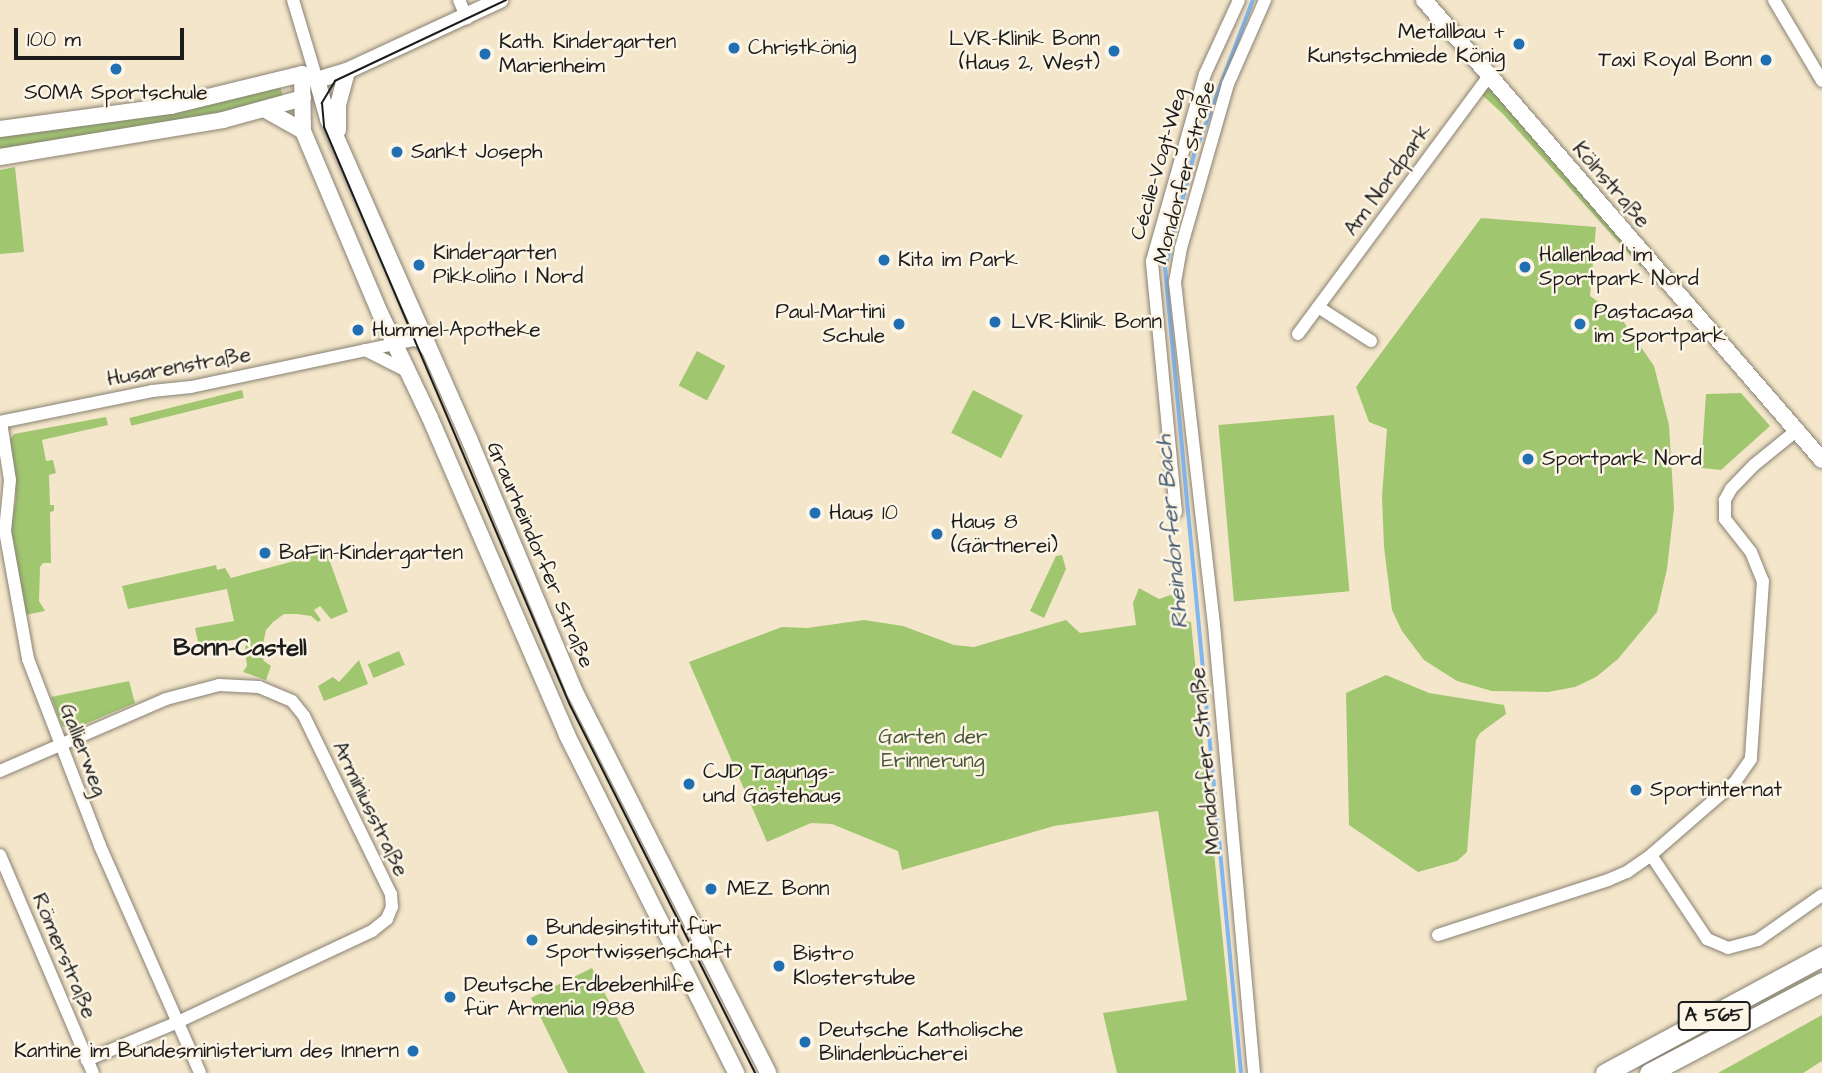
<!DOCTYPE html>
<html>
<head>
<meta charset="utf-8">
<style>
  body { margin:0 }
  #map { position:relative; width:1822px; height:1073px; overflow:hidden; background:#f4e6ca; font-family:"Architects Daughter",sans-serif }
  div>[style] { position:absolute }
  .green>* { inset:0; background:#a0c670; transform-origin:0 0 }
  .stream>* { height:3.5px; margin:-1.75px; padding:0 1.75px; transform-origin:1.75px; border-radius:1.75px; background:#82b6f0 }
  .roads { filter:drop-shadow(0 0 2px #888173) drop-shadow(0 0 2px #888173) }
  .minor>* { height:12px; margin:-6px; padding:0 6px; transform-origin:6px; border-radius:6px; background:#fff }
  .major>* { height:16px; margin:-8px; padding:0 8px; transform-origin:8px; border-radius:8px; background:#fff }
  .highway>* { height:19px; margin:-9.5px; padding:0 9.5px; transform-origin:9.5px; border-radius:9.5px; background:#fff }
  .tram>* { height:2px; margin:-1px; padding:0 1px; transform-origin:1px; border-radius:1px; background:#1c1c1c }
  .dots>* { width:19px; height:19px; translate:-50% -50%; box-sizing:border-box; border:4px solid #fcf5e5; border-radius:50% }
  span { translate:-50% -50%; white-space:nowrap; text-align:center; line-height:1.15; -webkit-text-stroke:5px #fcf5e5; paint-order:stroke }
  .shield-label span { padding:2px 5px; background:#fcf5e5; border:2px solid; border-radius:5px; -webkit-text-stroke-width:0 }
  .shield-label { font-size:19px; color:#1c1c1c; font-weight:700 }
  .poi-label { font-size:21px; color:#1c1c1c }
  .right { translate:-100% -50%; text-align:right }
  .left { translate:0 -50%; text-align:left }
  .street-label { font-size:21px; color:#1c1c1c }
  .park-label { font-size:21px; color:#4a5839 }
  .water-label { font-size:23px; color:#455a71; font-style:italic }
  .quarter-label { font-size:24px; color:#1c1c1c; font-weight:700 }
  .scale { position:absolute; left:14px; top:28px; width:170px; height:32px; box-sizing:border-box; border:4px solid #1c1c1c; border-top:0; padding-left:9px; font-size:21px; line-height:24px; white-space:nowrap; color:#1c1c1c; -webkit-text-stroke:5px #fcf5e5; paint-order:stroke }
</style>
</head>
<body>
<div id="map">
  <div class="green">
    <i style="clip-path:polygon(280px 85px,283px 97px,235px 111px,156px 127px,0 149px,0 135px)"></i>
    <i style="clip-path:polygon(1486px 89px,1494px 91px,1642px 262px,1641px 267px,1503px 114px,1481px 94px)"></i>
    <i style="clip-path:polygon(15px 167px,24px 252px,0 254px,0 170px)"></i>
    <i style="clip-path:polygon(1481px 218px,1596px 227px,1590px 296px,1621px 318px,1654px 366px,1669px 425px,1674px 508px,1667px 569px,1657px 612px,1618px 659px,1596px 677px,1575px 687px,1548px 692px,1492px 691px,1457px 681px,1424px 660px,1402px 631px,1392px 610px,1384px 547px,1382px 496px,1387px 429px,1369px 422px,1356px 387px)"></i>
    <i style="left:697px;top:351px;width:32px;height:39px;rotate:28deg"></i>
    <i style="left:242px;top:390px;width:8px;height:116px;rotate:76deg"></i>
    <i style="left:973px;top:390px;width:56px;height:48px;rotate:27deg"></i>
    <i style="clip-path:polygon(1741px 393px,1770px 426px,1721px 470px,1701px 468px,1706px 394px)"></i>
    <i style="left:1334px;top:415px;width:177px;height:116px;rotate:85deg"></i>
    <i style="clip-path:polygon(106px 417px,108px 425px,42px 440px,46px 461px,53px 460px,56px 473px,49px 475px,50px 505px,54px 505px,54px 511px,50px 512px,51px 563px,43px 563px,40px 567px,39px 601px,45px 611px,25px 615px,11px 529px,16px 498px,10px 440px,14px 434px)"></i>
    <i style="clip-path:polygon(324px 545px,348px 612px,331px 619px,320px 606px,314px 610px,321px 620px,318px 622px,311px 616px,297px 614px,284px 614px,273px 622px,266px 630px,263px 644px,257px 646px,264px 661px,271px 666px,266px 680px,243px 672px,247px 666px,245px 648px,249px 637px,199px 646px,195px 628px,234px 621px,227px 589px,128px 609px,122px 586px,216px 565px,217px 570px,225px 568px,231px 578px,298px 560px,296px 552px)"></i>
    <i style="clip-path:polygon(1062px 555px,1066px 569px,1044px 618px,1030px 611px,1056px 556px)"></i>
    <i style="clip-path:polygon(1139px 588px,1159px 599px,1179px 592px,1181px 621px,1191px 622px,1236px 1073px,1117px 1073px,1103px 1013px,1187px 1000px,1158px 811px,1054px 826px,902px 870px,898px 851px,832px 824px,811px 823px,767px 842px,689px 662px,782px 627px,807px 628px,864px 620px,903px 626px,954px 645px,974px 647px,1066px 620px,1080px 633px,1136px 625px,1133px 603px)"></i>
    <i style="left:399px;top:651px;width:15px;height:34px;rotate:67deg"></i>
    <i style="clip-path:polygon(359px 660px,368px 684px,324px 701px,318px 686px,333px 677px,339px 682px)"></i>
    <i style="clip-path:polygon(1386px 675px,1429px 693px,1504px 705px,1506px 714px,1480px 733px,1476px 740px,1467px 852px,1457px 861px,1418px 872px,1349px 825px,1346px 693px)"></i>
    <i style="clip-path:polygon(129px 681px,135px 703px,73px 729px,62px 726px,51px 697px)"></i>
    <i style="clip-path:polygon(592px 968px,645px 1073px,568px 1073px,531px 998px)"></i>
    <i style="clip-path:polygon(1822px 1015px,1822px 1061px,1803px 1073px,1718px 1073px)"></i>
  </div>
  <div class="stream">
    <i style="left:1241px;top:1073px;width:809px;rotate:-95.39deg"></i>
    <i style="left:1165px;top:268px;width:117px;rotate:-75.6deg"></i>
    <i style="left:1194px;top:155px;width:166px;rotate:-69.2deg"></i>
  </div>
  <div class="roads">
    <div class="minor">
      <i style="left:293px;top:0;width:84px;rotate:73.3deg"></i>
      <i style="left:459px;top:0;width:20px;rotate:66deg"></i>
      <i style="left:1774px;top:0;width:94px;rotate:59.3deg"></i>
      <i style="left:1318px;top:307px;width:63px;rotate:32.7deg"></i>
      <i style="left:1298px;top:334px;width:321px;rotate:-53.5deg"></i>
      <i style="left:365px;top:350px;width:47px;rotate:26.6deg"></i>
      <i style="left:0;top:422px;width:155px;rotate:-11.5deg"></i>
      <i style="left:152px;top:391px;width:39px;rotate:-6deg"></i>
      <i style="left:191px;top:387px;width:228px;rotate:-11.9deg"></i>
      <i style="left:414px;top:340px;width:7px;rotate:16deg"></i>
      <i style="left:421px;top:342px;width:13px;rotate:51deg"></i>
      <i style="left:1px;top:422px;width:59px;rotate:81.2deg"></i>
      <i style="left:10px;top:480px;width:51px;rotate:95.6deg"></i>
      <i style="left:5px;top:531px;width:130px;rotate:79.8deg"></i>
      <i style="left:28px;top:659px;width:200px;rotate:68.9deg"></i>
      <i style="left:100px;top:846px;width:248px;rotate:66.2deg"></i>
      <i style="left:1796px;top:431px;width:54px;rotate:141deg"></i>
      <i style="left:1754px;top:465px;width:33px;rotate:134deg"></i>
      <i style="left:1731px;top:489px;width:13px;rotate:119deg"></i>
      <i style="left:1725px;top:500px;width:19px;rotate:90deg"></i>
      <i style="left:1725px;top:519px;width:42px;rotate:51.8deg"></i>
      <i style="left:1751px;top:552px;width:31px;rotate:68deg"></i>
      <i style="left:1763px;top:581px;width:178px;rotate:93.9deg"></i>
      <i style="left:1751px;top:759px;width:28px;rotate:125deg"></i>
      <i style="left:1735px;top:782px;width:111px;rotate:139deg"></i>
      <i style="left:1651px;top:855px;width:101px;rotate:56.3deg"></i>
      <i style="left:1707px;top:939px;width:23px;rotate:23deg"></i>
      <i style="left:1728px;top:948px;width:31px;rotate:-15deg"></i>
      <i style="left:1758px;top:940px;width:78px;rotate:-35.1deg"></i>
      <i style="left:1176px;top:512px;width:252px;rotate:-95.5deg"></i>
      <i style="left:1152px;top:261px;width:194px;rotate:-74.2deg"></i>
      <i style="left:1205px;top:74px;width:81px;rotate:-65.3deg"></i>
      <i style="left:0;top:771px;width:181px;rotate:-23.4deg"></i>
      <i style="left:166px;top:699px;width:55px;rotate:-14.8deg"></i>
      <i style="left:219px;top:685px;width:40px;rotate:2.9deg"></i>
      <i style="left:259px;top:687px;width:36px;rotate:23deg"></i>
      <i style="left:292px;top:701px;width:19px;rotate:51deg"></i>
      <i style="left:304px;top:716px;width:198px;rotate:64deg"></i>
      <i style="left:391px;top:894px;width:13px;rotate:86deg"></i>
      <i style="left:392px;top:907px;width:13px;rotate:113deg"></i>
      <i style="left:387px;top:919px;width:19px;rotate:141deg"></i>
      <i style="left:372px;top:931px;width:214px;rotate:154.9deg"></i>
      <i style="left:178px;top:1022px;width:99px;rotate:157.3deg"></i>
      <i style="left:0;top:855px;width:237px;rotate:66.9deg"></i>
      <i style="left:1438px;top:935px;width:179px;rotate:-17.9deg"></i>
      <i style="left:1608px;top:880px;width:21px;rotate:-23deg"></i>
      <i style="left:1627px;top:872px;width:29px;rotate:-35deg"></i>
      <i style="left:1254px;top:1073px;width:450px;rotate:-95.1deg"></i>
      <i style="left:1214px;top:625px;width:345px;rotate:-96.5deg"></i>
      <i style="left:1175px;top:282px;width:35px;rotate:-80deg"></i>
      <i style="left:1181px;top:248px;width:171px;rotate:-74deg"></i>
      <i style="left:1228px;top:84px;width:92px;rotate:-66.2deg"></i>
    </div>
    <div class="major">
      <i style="left:1424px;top:0;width:608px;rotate:49.13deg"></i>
      <i style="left:302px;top:74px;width:57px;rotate:89deg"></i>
      <i style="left:303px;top:131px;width:198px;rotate:67.1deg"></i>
      <i style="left:380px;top:313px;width:116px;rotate:64.5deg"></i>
      <i style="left:430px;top:418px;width:345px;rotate:66.6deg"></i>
      <i style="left:567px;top:735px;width:378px;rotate:63.4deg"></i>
      <i style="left:307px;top:76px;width:11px;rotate:22deg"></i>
      <i style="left:317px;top:80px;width:31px;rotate:-17deg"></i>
      <i style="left:347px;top:71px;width:169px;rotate:-24.9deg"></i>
      <i style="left:317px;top:80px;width:41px;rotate:74.2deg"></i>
      <i style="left:328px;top:119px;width:352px;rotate:66.2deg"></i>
      <i style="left:470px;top:441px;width:272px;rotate:67.3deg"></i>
      <i style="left:575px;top:692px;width:427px;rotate:63.1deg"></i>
      <i style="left:264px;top:109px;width:45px;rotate:29.4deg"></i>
      <i style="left:0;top:129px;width:173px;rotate:-7.7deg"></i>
      <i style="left:171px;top:106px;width:135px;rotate:-13.7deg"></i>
      <i style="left:338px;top:130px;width:25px;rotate:-90deg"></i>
      <i style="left:338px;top:105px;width:35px;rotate:-75deg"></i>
      <i style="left:0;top:157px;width:226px;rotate:-9.4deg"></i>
      <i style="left:223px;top:120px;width:83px;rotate:-15.4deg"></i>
    </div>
    <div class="highway">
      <i style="left:1605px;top:1073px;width:247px;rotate:-28.3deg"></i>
      <i style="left:1649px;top:1073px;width:195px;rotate:-27.7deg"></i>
    </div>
  </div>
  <div class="tram">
    <i style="left:506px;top:0;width:189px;rotate:154.7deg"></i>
    <i style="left:335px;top:81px;width:26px;rotate:121deg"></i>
    <i style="left:322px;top:103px;width:24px;rotate:85deg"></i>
    <i style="left:324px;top:127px;width:628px;rotate:66.95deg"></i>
    <i style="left:570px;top:705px;width:412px;rotate:63.3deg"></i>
  </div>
  <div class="dots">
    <i style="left:1519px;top:44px;background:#1f6fb2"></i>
    <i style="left:734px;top:48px;background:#1f6fb2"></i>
    <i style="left:1114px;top:51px;background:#1f6fb2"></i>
    <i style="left:485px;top:54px;background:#1f6fb2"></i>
    <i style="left:1766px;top:60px;background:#1f6fb2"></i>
    <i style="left:116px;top:69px;background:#1f6fb2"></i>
    <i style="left:397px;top:152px;background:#1f6fb2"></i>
    <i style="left:884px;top:260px;background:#1f6fb2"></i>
    <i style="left:419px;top:265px;background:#1f6fb2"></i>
    <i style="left:1525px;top:267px;background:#1f6fb2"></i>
    <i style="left:995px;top:322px;background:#1f6fb2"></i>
    <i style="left:899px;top:324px;background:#1f6fb2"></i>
    <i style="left:1580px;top:324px;background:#1f6fb2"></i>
    <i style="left:358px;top:330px;background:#1f6fb2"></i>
    <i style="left:1528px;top:459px;background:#1f6fb2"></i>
    <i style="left:815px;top:513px;background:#1f6fb2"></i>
    <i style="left:937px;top:534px;background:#1f6fb2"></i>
    <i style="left:265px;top:553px;background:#1f6fb2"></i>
    <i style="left:689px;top:784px;background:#1f6fb2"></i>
    <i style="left:1636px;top:790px;background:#1f6fb2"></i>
    <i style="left:711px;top:889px;background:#1f6fb2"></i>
    <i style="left:532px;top:940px;background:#1f6fb2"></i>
    <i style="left:779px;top:966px;background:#1f6fb2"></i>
    <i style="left:450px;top:997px;background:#1f6fb2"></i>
    <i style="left:805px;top:1042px;background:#1f6fb2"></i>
    <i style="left:413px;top:1051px;background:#1f6fb2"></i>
  </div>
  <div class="shield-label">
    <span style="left:1714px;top:1016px">A 565</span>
  </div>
  <div class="poi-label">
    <span class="right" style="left:1505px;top:44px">Metallbau +<br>Kunstschmiede König</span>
    <span class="right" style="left:1100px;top:51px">LVR-Klinik Bonn<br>(Haus 2, West)</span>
    <span class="left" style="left:499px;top:54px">Kath. Kindergarten<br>Marienheim</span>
    <span class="left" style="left:748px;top:48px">Christkönig</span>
    <span class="right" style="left:1752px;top:60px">Taxi Royal Bonn</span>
    <span style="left:116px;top:93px">SOMA Sportschule</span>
    <span class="left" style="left:411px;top:152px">Sankt Joseph</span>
    <span class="left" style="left:433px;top:265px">Kindergarten<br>Pikkolino I Nord</span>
    <span class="left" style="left:1539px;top:267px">Hallenbad im<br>Sportpark Nord</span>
    <span class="left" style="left:898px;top:260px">Kita im Park</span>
    <span class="right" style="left:885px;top:324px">Paul-Martini<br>Schule</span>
    <span class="left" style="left:1594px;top:324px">Pastacasa<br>im Sportpark</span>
    <span class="left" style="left:1011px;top:322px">LVR-Klinik Bonn</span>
    <span class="left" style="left:372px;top:330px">Hummel-Apotheke</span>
    <span class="left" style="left:1542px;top:459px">Sportpark Nord</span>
    <span class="left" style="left:829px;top:513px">Haus 10</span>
    <span class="left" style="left:951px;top:534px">Haus 8<br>(Gärtnerei)</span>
    <span class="left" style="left:279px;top:553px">BaFin-Kindergarten</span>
    <span class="left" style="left:703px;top:784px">CJD Tagungs-<br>und Gästehaus</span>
    <span class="left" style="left:1650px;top:790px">Sportinternat</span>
    <span class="left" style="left:727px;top:889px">MEZ Bonn</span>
    <span class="left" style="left:546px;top:940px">Bundesinstitut für<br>Sportwissenschaft</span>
    <span class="left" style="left:793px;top:966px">Bistro<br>Klosterstube</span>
    <span class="left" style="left:464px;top:997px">Deutsche Erdbebenhilfe<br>für Armenia 1988</span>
    <span class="left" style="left:819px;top:1042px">Deutsche Katholische<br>Blindenbücherei</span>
    <span class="right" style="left:399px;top:1051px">Kantine im Bundesministerium des Innern</span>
  </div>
  <div class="street-label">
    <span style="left:1159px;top:164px;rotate:-74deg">Cécile-Vogt-Weg</span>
    <span style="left:1185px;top:173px;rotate:-75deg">Mondorfer Straße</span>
    <span style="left:1388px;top:180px;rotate:-54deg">Am Nordpark</span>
    <span style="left:1611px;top:185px;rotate:49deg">Kölnstraße</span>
    <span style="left:179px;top:367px;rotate:-10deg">Husarenstraße</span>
    <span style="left:540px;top:555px;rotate:67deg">Graurheindorfer Straße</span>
    <span style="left:83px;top:750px;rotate:69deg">Gallierweg</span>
    <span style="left:1206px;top:761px;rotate:-95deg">Mondorfer Straße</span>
    <span style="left:370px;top:809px;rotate:64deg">Arminiusstraße</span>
    <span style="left:64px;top:956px;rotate:67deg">Römerstraße</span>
  </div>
  <div class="park-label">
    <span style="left:933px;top:749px">Garten der<br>Erinnerung</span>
  </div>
  <div class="water-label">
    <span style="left:1172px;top:532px;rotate:-95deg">Rheindorfer Bach</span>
  </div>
  <div class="quarter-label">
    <span style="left:240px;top:649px">Bonn-Castell</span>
  </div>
  <div class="scale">100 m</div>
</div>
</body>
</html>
